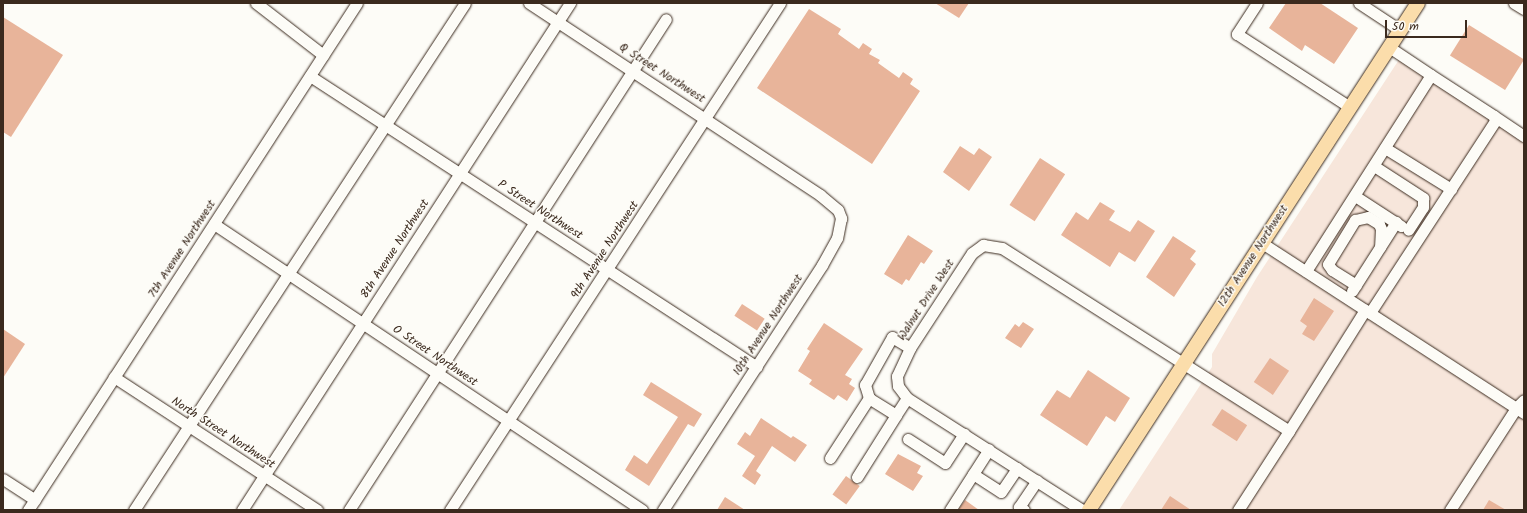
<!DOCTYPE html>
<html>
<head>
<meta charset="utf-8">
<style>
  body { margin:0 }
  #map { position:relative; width:1527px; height:513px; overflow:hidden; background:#fdfcf7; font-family:Kalam,sans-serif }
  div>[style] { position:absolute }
  .built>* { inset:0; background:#f7e6db }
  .building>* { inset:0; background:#e8b49a; transform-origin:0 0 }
  .roads { filter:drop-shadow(0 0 1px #3b2a1e) drop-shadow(0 0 1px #3b2a1e) }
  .minor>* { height:11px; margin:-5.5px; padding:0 5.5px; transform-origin:5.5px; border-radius:5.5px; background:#fdfcf7 }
  .major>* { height:14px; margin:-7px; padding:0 7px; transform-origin:7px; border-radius:7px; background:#fbddab }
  span { translate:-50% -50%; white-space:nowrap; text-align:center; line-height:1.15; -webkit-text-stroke:3px #fdfcf7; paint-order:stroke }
  .street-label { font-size:12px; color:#3b2a1e }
  .frame { position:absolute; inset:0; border:4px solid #3b2a1e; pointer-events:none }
  .scale { position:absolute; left:1385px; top:20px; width:82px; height:18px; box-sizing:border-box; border:2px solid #3b2a1e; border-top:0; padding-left:5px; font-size:12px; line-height:14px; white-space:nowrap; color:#3b2a1e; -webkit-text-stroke:3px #fdfcf7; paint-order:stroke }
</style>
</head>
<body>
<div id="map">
  <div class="built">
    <i style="clip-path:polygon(1404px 52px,1524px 131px,1524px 510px,1119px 510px,1212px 367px,1212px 354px,1257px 277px)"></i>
  </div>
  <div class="building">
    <i style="clip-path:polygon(935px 3px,969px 3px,959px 18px)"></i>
    <i style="clip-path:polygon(1286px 3px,1320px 3px,1358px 28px,1334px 64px,1305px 45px,1302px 51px,1269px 28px)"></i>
    <i style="clip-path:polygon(809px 9px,841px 29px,838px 34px,859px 49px,863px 43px,872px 49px,869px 54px,880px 60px,878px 63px,899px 78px,903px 72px,913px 79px,910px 84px,920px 91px,872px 164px,757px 88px)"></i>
    <i style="clip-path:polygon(3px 17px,63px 55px,11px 137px,3px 132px)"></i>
    <i style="left:1469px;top:25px;width:65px;height:36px;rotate:32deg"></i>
    <i style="clip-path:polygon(960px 146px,974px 155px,979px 148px,992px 157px,969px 191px,943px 172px)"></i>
    <i style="left:1040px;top:158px;width:30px;height:56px;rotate:33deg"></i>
    <i style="clip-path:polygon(1100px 202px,1115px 211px,1109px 220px,1130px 232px,1138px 220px,1155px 231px,1135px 262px,1119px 252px,1110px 267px,1061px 235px,1076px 212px,1088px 220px)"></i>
    <i style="clip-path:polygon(908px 235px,933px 251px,924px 264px,921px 262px,909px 281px,906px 279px,902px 285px,884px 274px)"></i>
    <i style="clip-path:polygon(1173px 236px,1196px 251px,1190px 259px,1196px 264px,1174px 297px,1146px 277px)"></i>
    <i style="clip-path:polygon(1314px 298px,1334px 311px,1314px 341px,1302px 334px,1307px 326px,1300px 321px)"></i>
    <i style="left:742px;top:304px;width:27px;height:14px;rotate:33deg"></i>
    <i style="clip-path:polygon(1023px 322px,1034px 329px,1021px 348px,1005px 338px,1015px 324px,1019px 327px)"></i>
    <i style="clip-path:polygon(824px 323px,863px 349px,845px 375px,852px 379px,849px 384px,855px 388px,847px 401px,838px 395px,834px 400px,809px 384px,812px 380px,798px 371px,810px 351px,807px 349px)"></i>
    <i style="clip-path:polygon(3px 329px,25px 344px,3px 378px)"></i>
    <i style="left:1270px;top:358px;width:23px;height:29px;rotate:34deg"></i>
    <i style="clip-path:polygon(1088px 370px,1130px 398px,1115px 422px,1106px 416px,1087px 446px,1040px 415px,1057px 390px,1070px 398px)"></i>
    <i style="clip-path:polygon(651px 382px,702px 414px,694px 427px,688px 424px,649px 486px,625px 470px,634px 455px,647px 464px,678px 417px,643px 395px)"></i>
    <i style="left:1222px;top:409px;width:30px;height:19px;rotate:33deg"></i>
    <i style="clip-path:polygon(761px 418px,791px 438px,793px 436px,807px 445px,795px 462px,772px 446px,756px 471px,761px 475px,755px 485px,742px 476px,755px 456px,737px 444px,745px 432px,750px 436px)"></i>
    <i style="clip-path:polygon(898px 454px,921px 466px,917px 473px,923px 476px,913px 491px,885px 474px)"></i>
    <i style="left:846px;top:476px;width:17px;height:23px;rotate:36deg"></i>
    <i style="clip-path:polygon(1170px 496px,1191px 510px,1161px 510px)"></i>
    <i style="clip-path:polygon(725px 497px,745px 510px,717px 510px)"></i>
    <i style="clip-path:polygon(965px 500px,979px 510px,958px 510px)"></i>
    <i style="clip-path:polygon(1489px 500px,1506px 510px,1483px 510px)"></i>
  </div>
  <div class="roads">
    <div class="minor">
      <i style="left:256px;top:3px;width:85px;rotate:37.8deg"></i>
      <i style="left:529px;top:3px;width:349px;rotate:33.4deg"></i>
      <i style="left:820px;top:195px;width:23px;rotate:40deg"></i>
      <i style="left:838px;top:210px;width:9px;rotate:69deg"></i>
      <i style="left:841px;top:218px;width:20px;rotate:101deg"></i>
      <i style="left:837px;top:238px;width:31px;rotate:119deg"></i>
      <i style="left:822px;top:265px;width:292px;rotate:123deg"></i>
      <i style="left:1257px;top:3px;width:37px;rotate:123deg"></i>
      <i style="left:1237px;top:34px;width:135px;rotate:32.9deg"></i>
      <i style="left:1359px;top:3px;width:49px;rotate:33.4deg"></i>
      <i style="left:1514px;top:3px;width:12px;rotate:31deg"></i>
      <i style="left:1389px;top:47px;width:50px;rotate:33.7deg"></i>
      <i style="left:310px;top:76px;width:533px;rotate:33.06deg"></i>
      <i style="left:1494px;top:116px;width:36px;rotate:34deg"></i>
      <i style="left:1385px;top:148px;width:78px;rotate:31.8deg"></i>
      <i style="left:1374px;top:166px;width:59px;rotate:33.1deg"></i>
      <i style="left:1423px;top:198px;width:9px;rotate:90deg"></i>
      <i style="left:1423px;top:207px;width:27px;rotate:123deg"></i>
      <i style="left:1355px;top:196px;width:55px;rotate:33.1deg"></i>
      <i style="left:214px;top:224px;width:515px;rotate:33.75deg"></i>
      <i style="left:1262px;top:243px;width:312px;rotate:33deg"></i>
      <i style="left:1306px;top:271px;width:232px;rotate:-57.5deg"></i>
      <i style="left:1431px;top:75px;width:75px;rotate:33.1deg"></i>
      <i style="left:1494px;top:116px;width:5px;rotate:79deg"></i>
      <i style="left:1495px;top:121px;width:229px;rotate:123.1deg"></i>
      <i style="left:1356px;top:285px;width:28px;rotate:-148deg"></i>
      <i style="left:1332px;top:270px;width:7px;rotate:-124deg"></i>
      <i style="left:1328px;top:264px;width:52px;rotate:-58.5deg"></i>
      <i style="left:1355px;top:220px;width:13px;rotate:-13deg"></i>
      <i style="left:1368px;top:217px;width:13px;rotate:32deg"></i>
      <i style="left:1379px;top:224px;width:5px;rotate:68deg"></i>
      <i style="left:1381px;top:229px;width:18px;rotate:93deg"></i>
      <i style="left:1352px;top:291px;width:82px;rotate:-57.5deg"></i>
      <i style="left:114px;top:377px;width:243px;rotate:33.2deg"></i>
      <i style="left:907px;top:398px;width:20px;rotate:123deg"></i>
      <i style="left:896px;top:415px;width:32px;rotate:-148deg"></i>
      <i style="left:869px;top:398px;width:14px;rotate:-107deg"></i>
      <i style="left:865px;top:385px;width:55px;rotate:-60.6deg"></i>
      <i style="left:892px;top:337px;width:21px;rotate:31deg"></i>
      <i style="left:1289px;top:431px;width:143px;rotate:-57.9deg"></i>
      <i style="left:908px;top:439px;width:44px;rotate:33deg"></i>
      <i style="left:945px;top:463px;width:35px;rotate:-57deg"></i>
      <i style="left:830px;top:458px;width:72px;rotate:-57deg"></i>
      <i style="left:973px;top:474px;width:33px;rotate:33deg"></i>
      <i style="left:1001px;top:492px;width:29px;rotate:-56deg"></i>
      <i style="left:857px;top:477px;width:73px;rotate:-57.8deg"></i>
      <i style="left:3px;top:479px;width:38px;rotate:33deg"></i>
      <i style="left:28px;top:510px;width:604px;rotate:-57.02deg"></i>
      <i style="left:134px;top:510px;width:605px;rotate:-56.86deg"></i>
      <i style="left:242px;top:510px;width:604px;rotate:-57.1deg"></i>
      <i style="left:349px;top:510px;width:584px;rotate:-57.15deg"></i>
      <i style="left:450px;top:510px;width:605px;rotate:-56.94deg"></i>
      <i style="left:950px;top:510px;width:72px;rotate:-57.4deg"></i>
      <i style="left:1024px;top:510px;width:6px;rotate:-149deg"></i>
      <i style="left:1019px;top:507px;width:32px;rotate:-56deg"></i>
      <i style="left:1082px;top:510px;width:208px;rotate:-147.4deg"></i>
      <i style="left:907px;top:398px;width:15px;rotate:-127deg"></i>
      <i style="left:898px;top:386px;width:10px;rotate:-96deg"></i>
      <i style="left:897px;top:376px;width:31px;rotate:-65deg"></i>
      <i style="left:910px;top:348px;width:113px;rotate:-56.9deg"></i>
      <i style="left:972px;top:253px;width:14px;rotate:-36deg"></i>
      <i style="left:983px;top:245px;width:19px;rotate:9deg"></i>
      <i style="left:1002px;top:248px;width:340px;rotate:32.5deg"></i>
      <i style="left:1289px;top:431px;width:94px;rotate:122.8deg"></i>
      <i style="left:1450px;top:510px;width:121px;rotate:-57.1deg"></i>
      <i style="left:1516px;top:408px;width:11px;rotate:-45deg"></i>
    </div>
    <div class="major">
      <i style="left:1089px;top:510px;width:604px;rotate:-57.02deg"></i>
    </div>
  </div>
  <div class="street-label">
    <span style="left:662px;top:73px;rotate:33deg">Q Street Northwest</span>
    <span style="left:540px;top:210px;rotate:33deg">P Street Northwest</span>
    <span style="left:182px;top:249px;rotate:-57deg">7th Avenue Northwest</span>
    <span style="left:395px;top:249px;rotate:-57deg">8th Avenue Northwest</span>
    <span style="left:605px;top:250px;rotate:-57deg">9th Avenue Northwest</span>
    <span style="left:1253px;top:256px;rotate:-57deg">12th Avenue Northwest</span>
    <span style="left:926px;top:300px;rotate:-57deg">Walnut Drive West</span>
    <span style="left:768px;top:325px;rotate:-57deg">10th Avenue Northwest</span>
    <span style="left:435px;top:356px;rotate:34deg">O Street Northwest</span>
    <span style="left:223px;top:433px;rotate:33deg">North Street Northwest</span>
  </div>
  <div class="frame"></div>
  <div class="scale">50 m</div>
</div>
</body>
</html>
